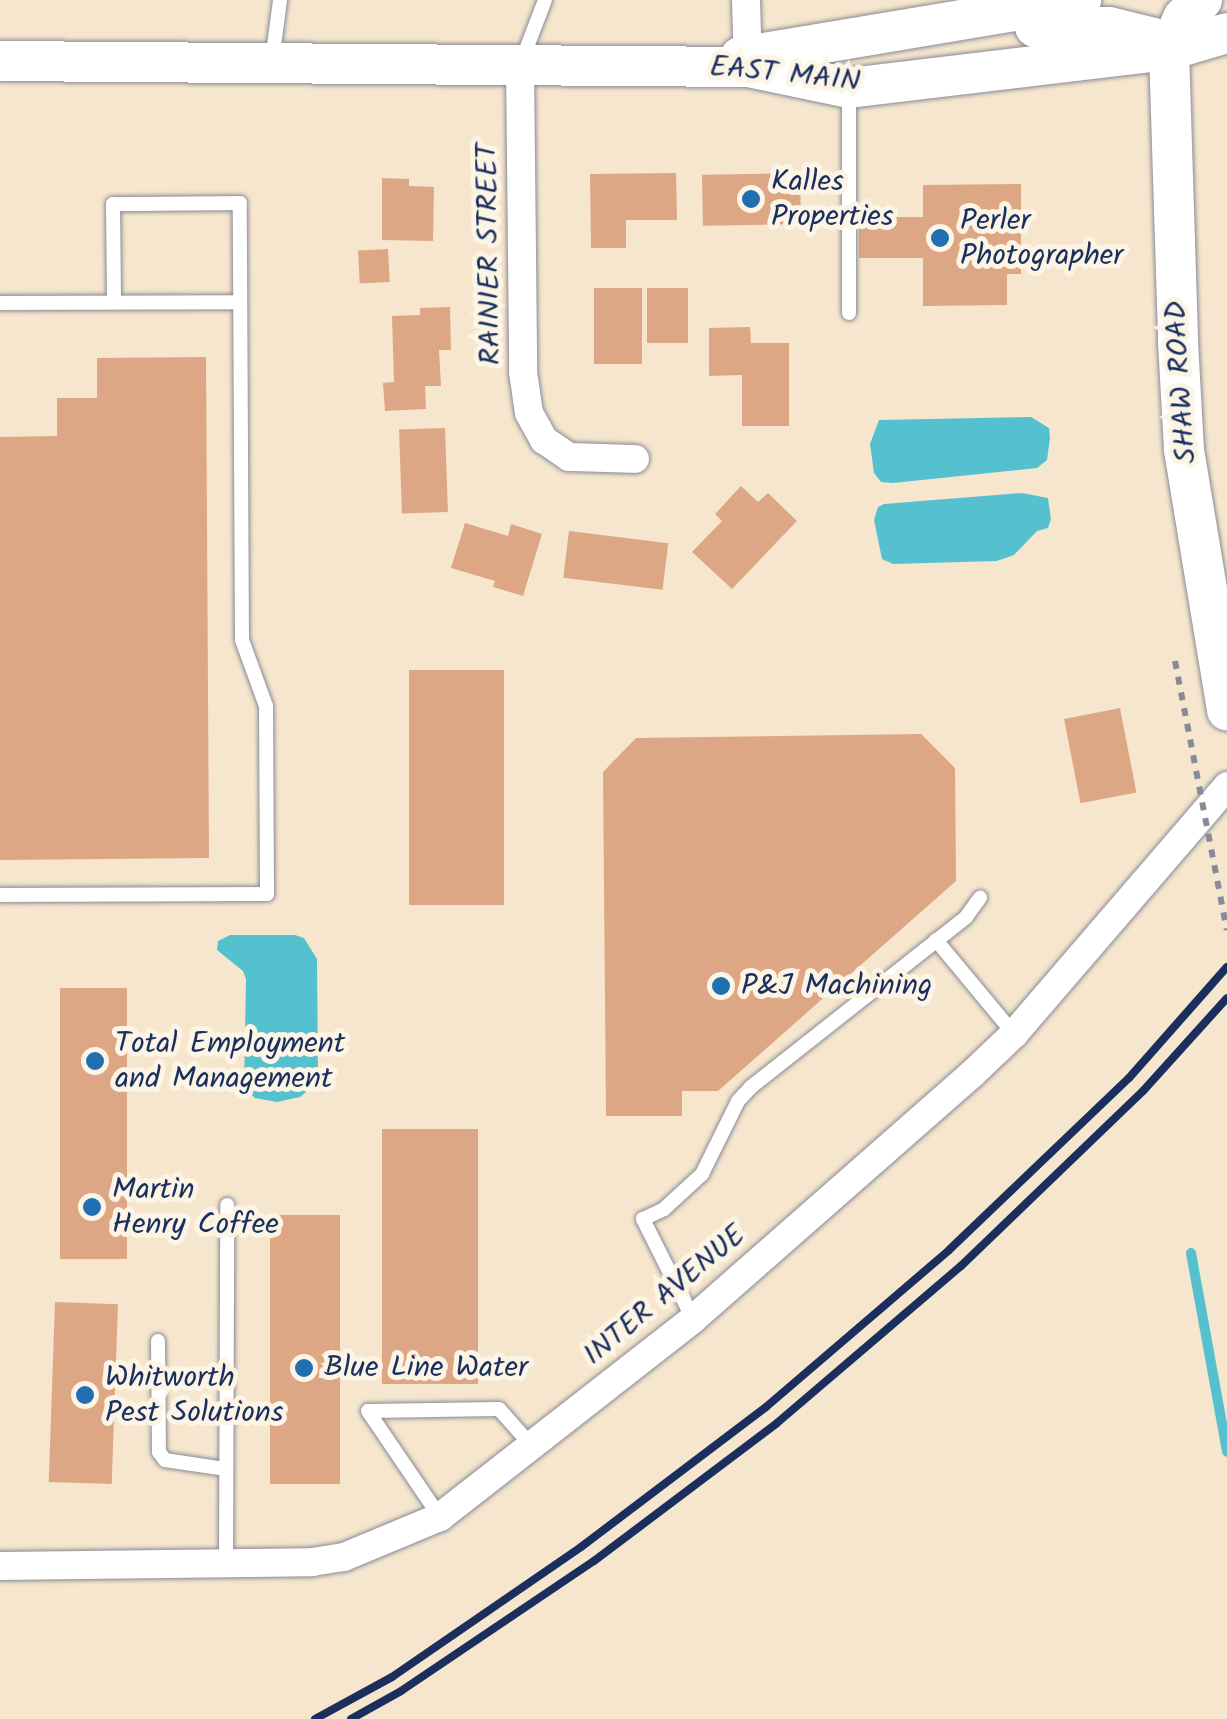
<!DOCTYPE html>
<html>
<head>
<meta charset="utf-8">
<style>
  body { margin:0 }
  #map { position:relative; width:1227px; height:1719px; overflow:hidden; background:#f6e6cd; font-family:Kalam,sans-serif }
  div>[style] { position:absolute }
  .water>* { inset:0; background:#55c1cf }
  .stream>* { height:10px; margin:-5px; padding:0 5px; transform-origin:5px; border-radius:5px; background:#55c1cf }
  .building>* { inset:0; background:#dda785; transform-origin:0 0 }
  .roads { filter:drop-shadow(0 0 2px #888a96) drop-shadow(0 0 2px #888a96) }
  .lane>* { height:14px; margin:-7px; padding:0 7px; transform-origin:7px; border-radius:7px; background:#fff }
  .street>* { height:28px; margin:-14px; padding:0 14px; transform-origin:14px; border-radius:14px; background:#fff }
  .secondary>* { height:40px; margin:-20px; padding:0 20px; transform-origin:20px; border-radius:20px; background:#fff }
  .rail>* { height:8px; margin:-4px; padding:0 4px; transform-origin:4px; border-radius:4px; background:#1b2f5e }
  .path-bridge>* { height:6px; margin-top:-3px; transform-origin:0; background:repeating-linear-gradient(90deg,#888a96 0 8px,transparent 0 16px) }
  .dots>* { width:28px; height:28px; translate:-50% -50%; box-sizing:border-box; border:5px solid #fcf5e5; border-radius:50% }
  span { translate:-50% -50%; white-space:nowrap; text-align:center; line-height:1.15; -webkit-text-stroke:10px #fcf5e5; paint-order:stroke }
  .street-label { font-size:30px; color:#1b2f5e }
  .poi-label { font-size:30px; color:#1b2f5e }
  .left { translate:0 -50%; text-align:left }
</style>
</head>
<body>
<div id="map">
  <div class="water">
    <i style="clip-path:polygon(1031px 417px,1049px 428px,1050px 438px,1047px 460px,1037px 468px,893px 483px,881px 482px,874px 473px,870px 444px,879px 420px)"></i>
    <i style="clip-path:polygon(1022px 493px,1048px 498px,1051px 519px,1048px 528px,1037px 531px,1014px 555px,997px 561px,893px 564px,882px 559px,874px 520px,878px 507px,884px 504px)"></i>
    <i style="clip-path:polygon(230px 935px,295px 935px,304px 938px,317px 959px,318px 1074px,315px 1085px,300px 1097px,277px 1102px,255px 1098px,244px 1087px,246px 979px,243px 971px,217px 950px,218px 941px)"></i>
  </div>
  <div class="stream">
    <i style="left:1191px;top:1253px;width:202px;rotate:79.7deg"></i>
  </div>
  <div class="building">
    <i style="clip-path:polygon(676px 173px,677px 220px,626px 220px,626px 248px,591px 248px,590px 174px)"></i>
    <i style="left:800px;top:173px;width:51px;height:98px;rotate:89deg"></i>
    <i style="clip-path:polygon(382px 178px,409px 179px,409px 186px,434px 187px,433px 241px,382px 240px)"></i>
    <i style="clip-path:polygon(1021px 184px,1021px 274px,1007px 274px,1007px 305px,923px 306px,923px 258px,859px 258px,859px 217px,923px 217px,923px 185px)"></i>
    <i style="left:388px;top:249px;width:33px;height:30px;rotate:87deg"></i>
    <i style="left:594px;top:288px;width:48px;height:76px"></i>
    <i style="left:688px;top:288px;width:55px;height:41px;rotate:90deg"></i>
    <i style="clip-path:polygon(450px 307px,451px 350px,439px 350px,441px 386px,425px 386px,426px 409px,385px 411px,383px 383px,394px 382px,392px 316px,420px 315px,420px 308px)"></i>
    <i style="clip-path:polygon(750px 327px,751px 343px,789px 343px,789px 426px,742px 426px,742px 375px,709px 376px,709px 328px)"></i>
    <i style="clip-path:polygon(206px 357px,209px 858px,0 860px,0 437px,57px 436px,57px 398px,97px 398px,97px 358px)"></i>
    <i style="left:445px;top:428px;width:84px;height:46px;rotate:88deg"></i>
    <i style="clip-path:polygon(741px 486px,758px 502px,768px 493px,797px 521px,732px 589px,692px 552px,722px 521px,715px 514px)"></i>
    <i style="clip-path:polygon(465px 523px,508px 536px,511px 524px,542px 534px,523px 596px,493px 587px,495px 581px,451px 568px)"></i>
    <i style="left:569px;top:531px;width:100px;height:47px;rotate:7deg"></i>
    <i style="left:409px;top:670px;width:95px;height:235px"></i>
    <i style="left:1120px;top:708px;width:86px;height:57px;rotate:79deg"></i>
    <i style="clip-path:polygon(921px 734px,955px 768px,956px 881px,718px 1091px,682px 1091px,682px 1116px,606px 1116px,603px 772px,636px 738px)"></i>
    <i style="left:60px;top:988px;width:67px;height:271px"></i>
    <i style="left:478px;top:1129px;width:255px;height:96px;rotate:90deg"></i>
    <i style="left:340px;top:1215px;width:269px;height:70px;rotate:90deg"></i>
    <i style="left:55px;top:1302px;width:63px;height:180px;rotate:2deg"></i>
  </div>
  <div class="roads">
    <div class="lane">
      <i style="left:522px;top:60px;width:64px;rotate:-69deg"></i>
      <i style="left:272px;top:61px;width:62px;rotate:-82.5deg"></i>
      <i style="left:0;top:303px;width:240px;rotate:-0.2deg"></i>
      <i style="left:849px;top:313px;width:224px;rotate:-90deg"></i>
      <i style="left:0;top:895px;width:267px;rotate:-0.2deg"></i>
      <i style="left:267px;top:894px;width:188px;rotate:-90.3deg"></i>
      <i style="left:266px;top:706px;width:70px;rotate:-110deg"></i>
      <i style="left:242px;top:640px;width:437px;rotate:-90.3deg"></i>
      <i style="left:240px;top:203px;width:127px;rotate:179.5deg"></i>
      <i style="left:113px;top:204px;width:98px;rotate:89.4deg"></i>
      <i style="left:936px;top:940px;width:122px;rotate:50.3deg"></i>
      <i style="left:693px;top:1319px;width:112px;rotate:-116.6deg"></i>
      <i style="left:643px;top:1219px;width:23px;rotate:-25deg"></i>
      <i style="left:664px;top:1209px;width:52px;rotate:-42.6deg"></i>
      <i style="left:702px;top:1174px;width:81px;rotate:-63.7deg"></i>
      <i style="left:738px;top:1101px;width:19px;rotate:-47deg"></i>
      <i style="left:751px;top:1087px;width:274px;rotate:-38.3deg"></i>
      <i style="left:966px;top:917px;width:24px;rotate:-54deg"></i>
      <i style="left:158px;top:1341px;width:111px;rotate:89.5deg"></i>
      <i style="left:159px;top:1452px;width:10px;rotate:53deg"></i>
      <i style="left:165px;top:1460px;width:62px;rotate:8.4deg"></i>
      <i style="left:440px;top:1517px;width:128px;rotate:-124.2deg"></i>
      <i style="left:368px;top:1411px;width:131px;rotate:-0.9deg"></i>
      <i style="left:499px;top:1409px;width:50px;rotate:48.3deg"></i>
      <i style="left:226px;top:1565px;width:360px;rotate:-89.8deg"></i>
    </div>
    <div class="street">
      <i style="left:746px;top:0;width:67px;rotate:88.3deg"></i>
      <i style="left:520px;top:63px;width:309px;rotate:89.4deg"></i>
      <i style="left:523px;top:372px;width:41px;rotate:81.7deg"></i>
      <i style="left:529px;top:413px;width:31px;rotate:61deg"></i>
      <i style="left:544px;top:440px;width:30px;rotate:34deg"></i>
      <i style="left:569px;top:457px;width:66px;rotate:1.7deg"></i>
      <i style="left:0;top:1566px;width:312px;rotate:-0.7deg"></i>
      <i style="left:312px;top:1562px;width:32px;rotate:-9deg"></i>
      <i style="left:344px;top:1557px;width:104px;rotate:-22.6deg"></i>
      <i style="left:440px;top:1517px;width:321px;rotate:-38deg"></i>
      <i style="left:693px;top:1319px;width:371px;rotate:-41.3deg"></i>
      <i style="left:972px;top:1074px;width:58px;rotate:-43.6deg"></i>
      <i style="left:1014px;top:1034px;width:327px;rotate:-49.3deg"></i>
    </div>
    <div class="secondary">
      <i style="left:1202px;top:0;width:26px;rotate:137deg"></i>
      <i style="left:1183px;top:18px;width:35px;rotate:114deg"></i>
      <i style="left:1169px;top:50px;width:292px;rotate:88.2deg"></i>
      <i style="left:1178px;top:342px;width:108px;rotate:86.8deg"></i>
      <i style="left:1184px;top:450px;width:264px;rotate:80.6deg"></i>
      <i style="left:1035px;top:27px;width:74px"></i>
      <i style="left:1109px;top:27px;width:46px;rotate:13.7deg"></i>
      <i style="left:1154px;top:38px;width:12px;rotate:42deg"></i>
      <i style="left:740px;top:57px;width:346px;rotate:-9.5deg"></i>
      <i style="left:0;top:61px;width:748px;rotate:0.46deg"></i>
      <i style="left:748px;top:67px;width:103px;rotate:11.7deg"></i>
      <i style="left:849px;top:88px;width:322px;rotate:-6.8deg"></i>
      <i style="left:1169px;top:50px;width:60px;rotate:-16.3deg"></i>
    </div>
  </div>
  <div class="rail">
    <i style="left:315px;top:1719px;width:88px;rotate:-28.6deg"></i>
    <i style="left:392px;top:1677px;width:229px;rotate:-34.5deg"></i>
    <i style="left:581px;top:1547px;width:232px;rotate:-37.1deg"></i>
    <i style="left:766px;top:1407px;width:241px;rotate:-40.6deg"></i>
    <i style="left:949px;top:1250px;width:249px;rotate:-43.7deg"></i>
    <i style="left:1129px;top:1078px;width:148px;rotate:-48.6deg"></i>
    <i style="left:351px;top:1719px;width:57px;rotate:-29.2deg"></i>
    <i style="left:401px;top:1691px;width:233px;rotate:-34deg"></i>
    <i style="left:594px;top:1561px;width:229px;rotate:-37deg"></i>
    <i style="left:777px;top:1423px;width:242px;rotate:-40.5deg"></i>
    <i style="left:961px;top:1266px;width:252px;rotate:-43.9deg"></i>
    <i style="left:1143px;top:1091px;width:125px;rotate:-47.9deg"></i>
  </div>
  <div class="path-bridge">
    <i style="left:1175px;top:661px;width:274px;rotate:79.1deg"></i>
  </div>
  <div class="dots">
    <i style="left:751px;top:199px;background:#1f6fb2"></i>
    <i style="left:940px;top:238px;background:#1f6fb2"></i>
    <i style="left:721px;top:986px;background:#1f6fb2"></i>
    <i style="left:95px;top:1061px;background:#1f6fb2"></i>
    <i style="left:92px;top:1207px;background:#1f6fb2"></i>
    <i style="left:304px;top:1368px;background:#1f6fb2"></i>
    <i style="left:85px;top:1395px;background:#1f6fb2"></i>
  </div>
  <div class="street-label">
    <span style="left:785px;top:75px;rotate:6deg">EAST MAIN</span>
    <span style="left:490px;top:254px;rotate:-91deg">RAINIER STREET</span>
    <span style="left:1182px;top:382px;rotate:-94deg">SHAW ROAD</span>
    <span style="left:665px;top:1296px;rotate:-40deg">INTER AVENUE</span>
  </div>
  <div class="poi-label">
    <span class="left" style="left:771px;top:199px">Kalles<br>Properties</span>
    <span class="left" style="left:960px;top:238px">Perler<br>Photographer</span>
    <span class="left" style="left:741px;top:986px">P&amp;J Machining</span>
    <span class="left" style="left:115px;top:1061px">Total Employment<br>and Management</span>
    <span class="left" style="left:112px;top:1207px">Martin<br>Henry Coffee</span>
    <span class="left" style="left:324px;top:1368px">Blue Line Water</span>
    <span class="left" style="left:105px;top:1395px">Whitworth<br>Pest Solutions</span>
  </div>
</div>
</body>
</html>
